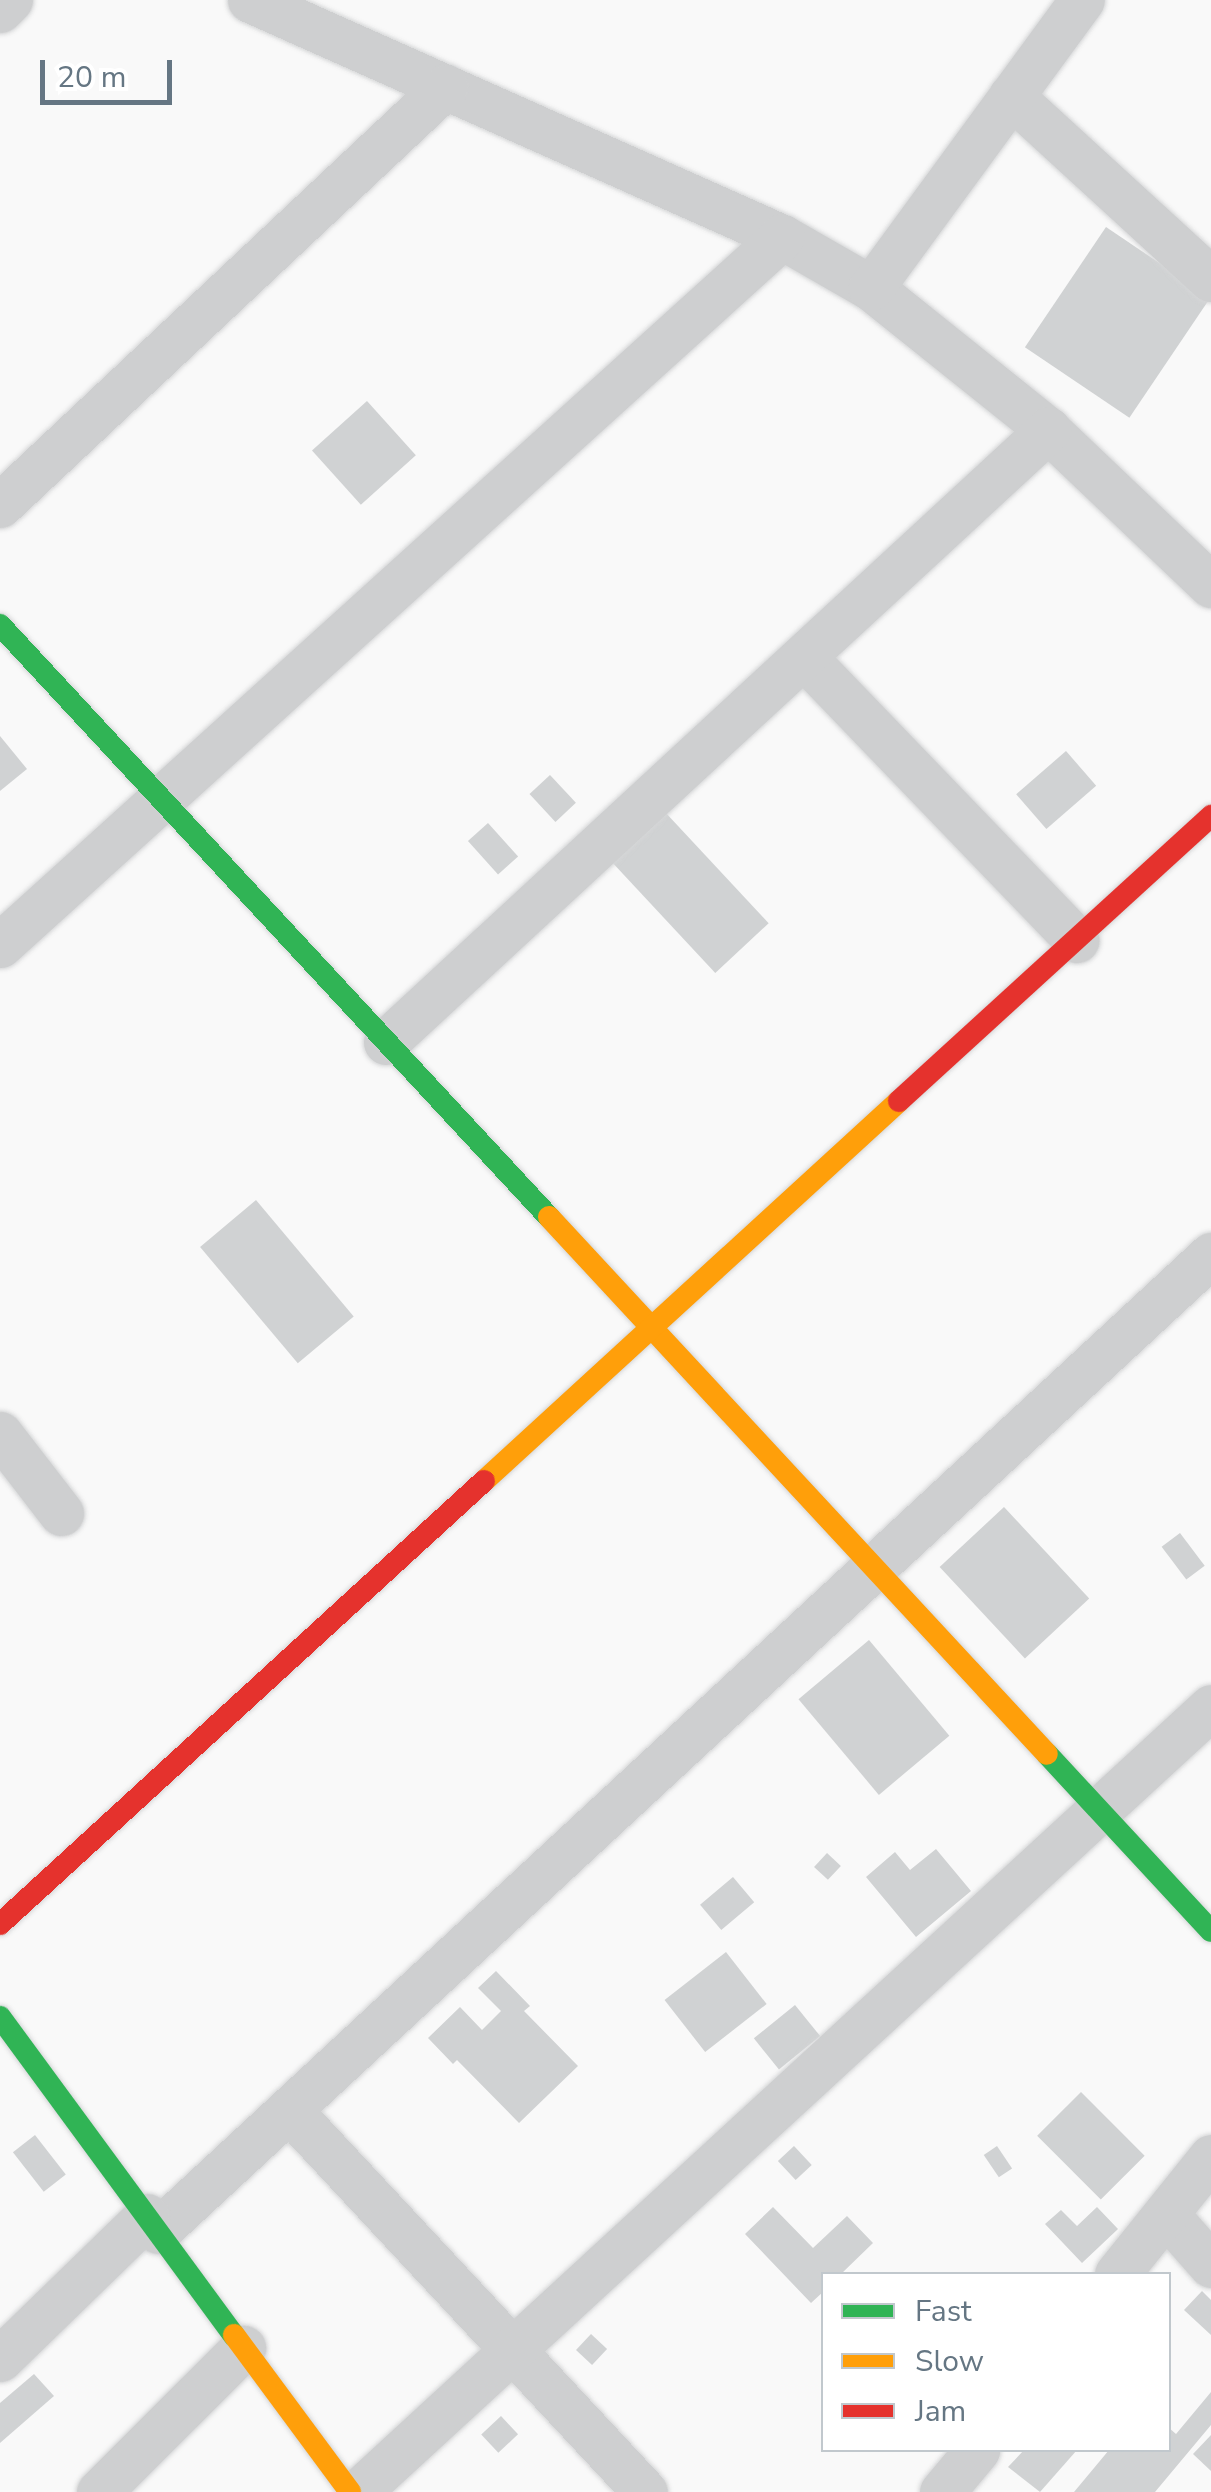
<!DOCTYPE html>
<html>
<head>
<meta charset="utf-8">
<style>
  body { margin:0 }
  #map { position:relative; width:1211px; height:2492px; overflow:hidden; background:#f9f9f9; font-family:"Nunito Sans",sans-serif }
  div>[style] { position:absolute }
  .building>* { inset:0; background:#d0d2d3; transform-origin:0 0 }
  .roads { filter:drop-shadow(0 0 2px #d5d6d7) drop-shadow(0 0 2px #d5d6d7) }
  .street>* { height:45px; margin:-22.5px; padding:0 22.5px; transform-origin:22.5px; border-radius:22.5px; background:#cecfd0 }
  .fast>* { height:22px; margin:-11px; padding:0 11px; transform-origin:11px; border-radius:11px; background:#30b455 }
  .slow>* { height:22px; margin:-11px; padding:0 11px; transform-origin:11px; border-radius:11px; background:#ff9f0a }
  .jam>* { height:22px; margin:-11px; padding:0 11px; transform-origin:11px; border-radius:11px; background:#e5322d }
  span { translate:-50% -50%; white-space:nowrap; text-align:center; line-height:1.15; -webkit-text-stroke:10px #fff; paint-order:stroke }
  .legend { position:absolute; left:821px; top:2272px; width:350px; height:180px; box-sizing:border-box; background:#fff; border:2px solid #c1c8cd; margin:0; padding:12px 18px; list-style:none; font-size:30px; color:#657683 }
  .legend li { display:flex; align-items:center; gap:20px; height:50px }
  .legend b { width:50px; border:2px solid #c1c8cd }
  .scale { position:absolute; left:40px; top:60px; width:132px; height:45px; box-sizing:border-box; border:5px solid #657683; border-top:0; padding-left:12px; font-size:30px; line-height:35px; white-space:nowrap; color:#657683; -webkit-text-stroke:8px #fff; paint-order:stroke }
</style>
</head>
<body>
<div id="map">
  <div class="building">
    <i style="left:1106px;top:227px;width:126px;height:145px;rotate:34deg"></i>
    <i style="left:367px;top:401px;width:73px;height:74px;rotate:48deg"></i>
    <i style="clip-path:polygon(0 736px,27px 769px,0 791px)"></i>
    <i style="left:1066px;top:751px;width:46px;height:66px;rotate:49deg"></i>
    <i style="left:550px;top:775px;width:38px;height:28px;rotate:47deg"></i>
    <i style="left:665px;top:812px;width:152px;height:73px;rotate:47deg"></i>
    <i style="left:488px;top:823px;width:45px;height:27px;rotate:48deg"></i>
    <i style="left:256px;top:1200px;width:152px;height:73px;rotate:50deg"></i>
    <i style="left:1004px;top:1507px;width:125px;height:88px;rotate:47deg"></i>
    <i style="left:1180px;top:1533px;width:41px;height:23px;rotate:53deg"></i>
    <i style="left:869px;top:1640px;width:125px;height:92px;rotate:50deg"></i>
    <i style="clip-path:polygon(936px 1849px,971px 1891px,916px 1937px,866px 1877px,895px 1852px,910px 1870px)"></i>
    <i style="left:827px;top:1853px;width:19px;height:19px;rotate:43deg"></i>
    <i style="left:733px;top:1877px;width:33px;height:43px;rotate:50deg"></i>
    <i style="left:726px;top:1952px;width:66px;height:78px;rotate:52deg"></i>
    <i style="clip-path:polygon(496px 1971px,530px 2006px,524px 2011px,578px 2066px,519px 2123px,457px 2060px,453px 2064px,428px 2038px,460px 2007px,482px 2030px,501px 2011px,478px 1988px)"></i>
    <i style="left:795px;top:2005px;width:40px;height:53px;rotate:51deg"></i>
    <i style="left:1081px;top:2092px;width:90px;height:62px;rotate:45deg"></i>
    <i style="left:35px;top:2135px;width:50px;height:28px;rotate:52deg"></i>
    <i style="left:794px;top:2146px;width:26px;height:22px;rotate:47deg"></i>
    <i style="left:997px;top:2146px;width:27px;height:16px;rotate:56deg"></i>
    <i style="clip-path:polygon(773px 2207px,813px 2248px,847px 2216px,873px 2243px,841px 2274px,824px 2274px,824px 2291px,811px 2303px,745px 2234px)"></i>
    <i style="clip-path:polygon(1097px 2207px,1118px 2229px,1082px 2263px,1045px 2224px,1061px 2210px,1077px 2226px)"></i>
    <i style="clip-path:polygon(1202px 2291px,1211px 2300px,1211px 2335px,1184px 2310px)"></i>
    <i style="left:591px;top:2334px;width:22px;height:22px;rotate:43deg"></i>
    <i style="clip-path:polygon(34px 2374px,54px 2396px,0 2443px,0 2403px)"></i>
    <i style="clip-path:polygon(1211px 2392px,1211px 2425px,1155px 2492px,1074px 2492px,1109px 2450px,1168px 2450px,1168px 2427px,1176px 2434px)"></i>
    <i style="left:501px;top:2416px;width:25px;height:27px;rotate:47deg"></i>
    <i style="clip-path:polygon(1211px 2435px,1211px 2471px,1193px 2454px)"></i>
    <i style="clip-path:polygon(1024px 2450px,1077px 2450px,1040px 2492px,1008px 2467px)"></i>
  </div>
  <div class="roads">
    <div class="street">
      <i style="left:250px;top:0;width:582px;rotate:24.01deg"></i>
      <i style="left:782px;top:237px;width:103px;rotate:29.8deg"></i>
      <i style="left:871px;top:288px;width:227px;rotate:38.7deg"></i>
      <i style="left:1048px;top:430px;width:225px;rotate:43.6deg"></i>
      <i style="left:0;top:10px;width:14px;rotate:-45deg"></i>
      <i style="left:1011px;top:96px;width:271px;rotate:42.5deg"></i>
      <i style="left:871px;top:288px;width:357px;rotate:-53.8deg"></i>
      <i style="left:0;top:505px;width:611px;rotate:-43.21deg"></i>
      <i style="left:804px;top:657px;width:393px;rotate:46.1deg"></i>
      <i style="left:0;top:945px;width:1055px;rotate:-42.16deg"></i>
      <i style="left:386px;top:1042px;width:902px;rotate:-42.75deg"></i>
      <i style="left:0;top:1434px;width:100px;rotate:52.3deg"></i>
      <i style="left:289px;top:2110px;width:522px;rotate:47.02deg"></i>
      <i style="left:1166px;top:2214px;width:68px;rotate:48.6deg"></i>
      <i style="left:158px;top:2231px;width:1436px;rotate:-42.83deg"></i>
      <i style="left:1117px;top:2274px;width:150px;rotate:-51.2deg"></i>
      <i style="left:0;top:2359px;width:205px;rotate:-44.2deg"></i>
      <i style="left:99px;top:2492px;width:204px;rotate:-45deg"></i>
      <i style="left:358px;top:2492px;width:1159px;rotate:-42.62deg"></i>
      <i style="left:942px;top:2492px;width:55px;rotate:-50.2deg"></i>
    </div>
    <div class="fast">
      <i style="left:0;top:625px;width:807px;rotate:47.16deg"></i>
      <i style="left:1047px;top:1754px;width:241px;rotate:47.2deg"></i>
      <i style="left:0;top:2017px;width:395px;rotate:53.7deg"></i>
    </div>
    <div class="slow">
      <i style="left:549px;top:1217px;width:732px;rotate:47.16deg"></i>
      <i style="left:484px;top:1481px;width:563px;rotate:-42.48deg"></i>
      <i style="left:234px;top:2335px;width:195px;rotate:53.5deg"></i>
    </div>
    <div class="jam">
      <i style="left:899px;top:1101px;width:423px;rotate:-42.4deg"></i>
      <i style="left:0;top:1924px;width:656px;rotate:-42.47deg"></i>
    </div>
  </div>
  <ul class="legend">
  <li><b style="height:12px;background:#30b455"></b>Fast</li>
  <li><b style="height:12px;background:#ff9f0a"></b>Slow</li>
  <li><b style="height:12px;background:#e5322d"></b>Jam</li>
  </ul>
  <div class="scale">20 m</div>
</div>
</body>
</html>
